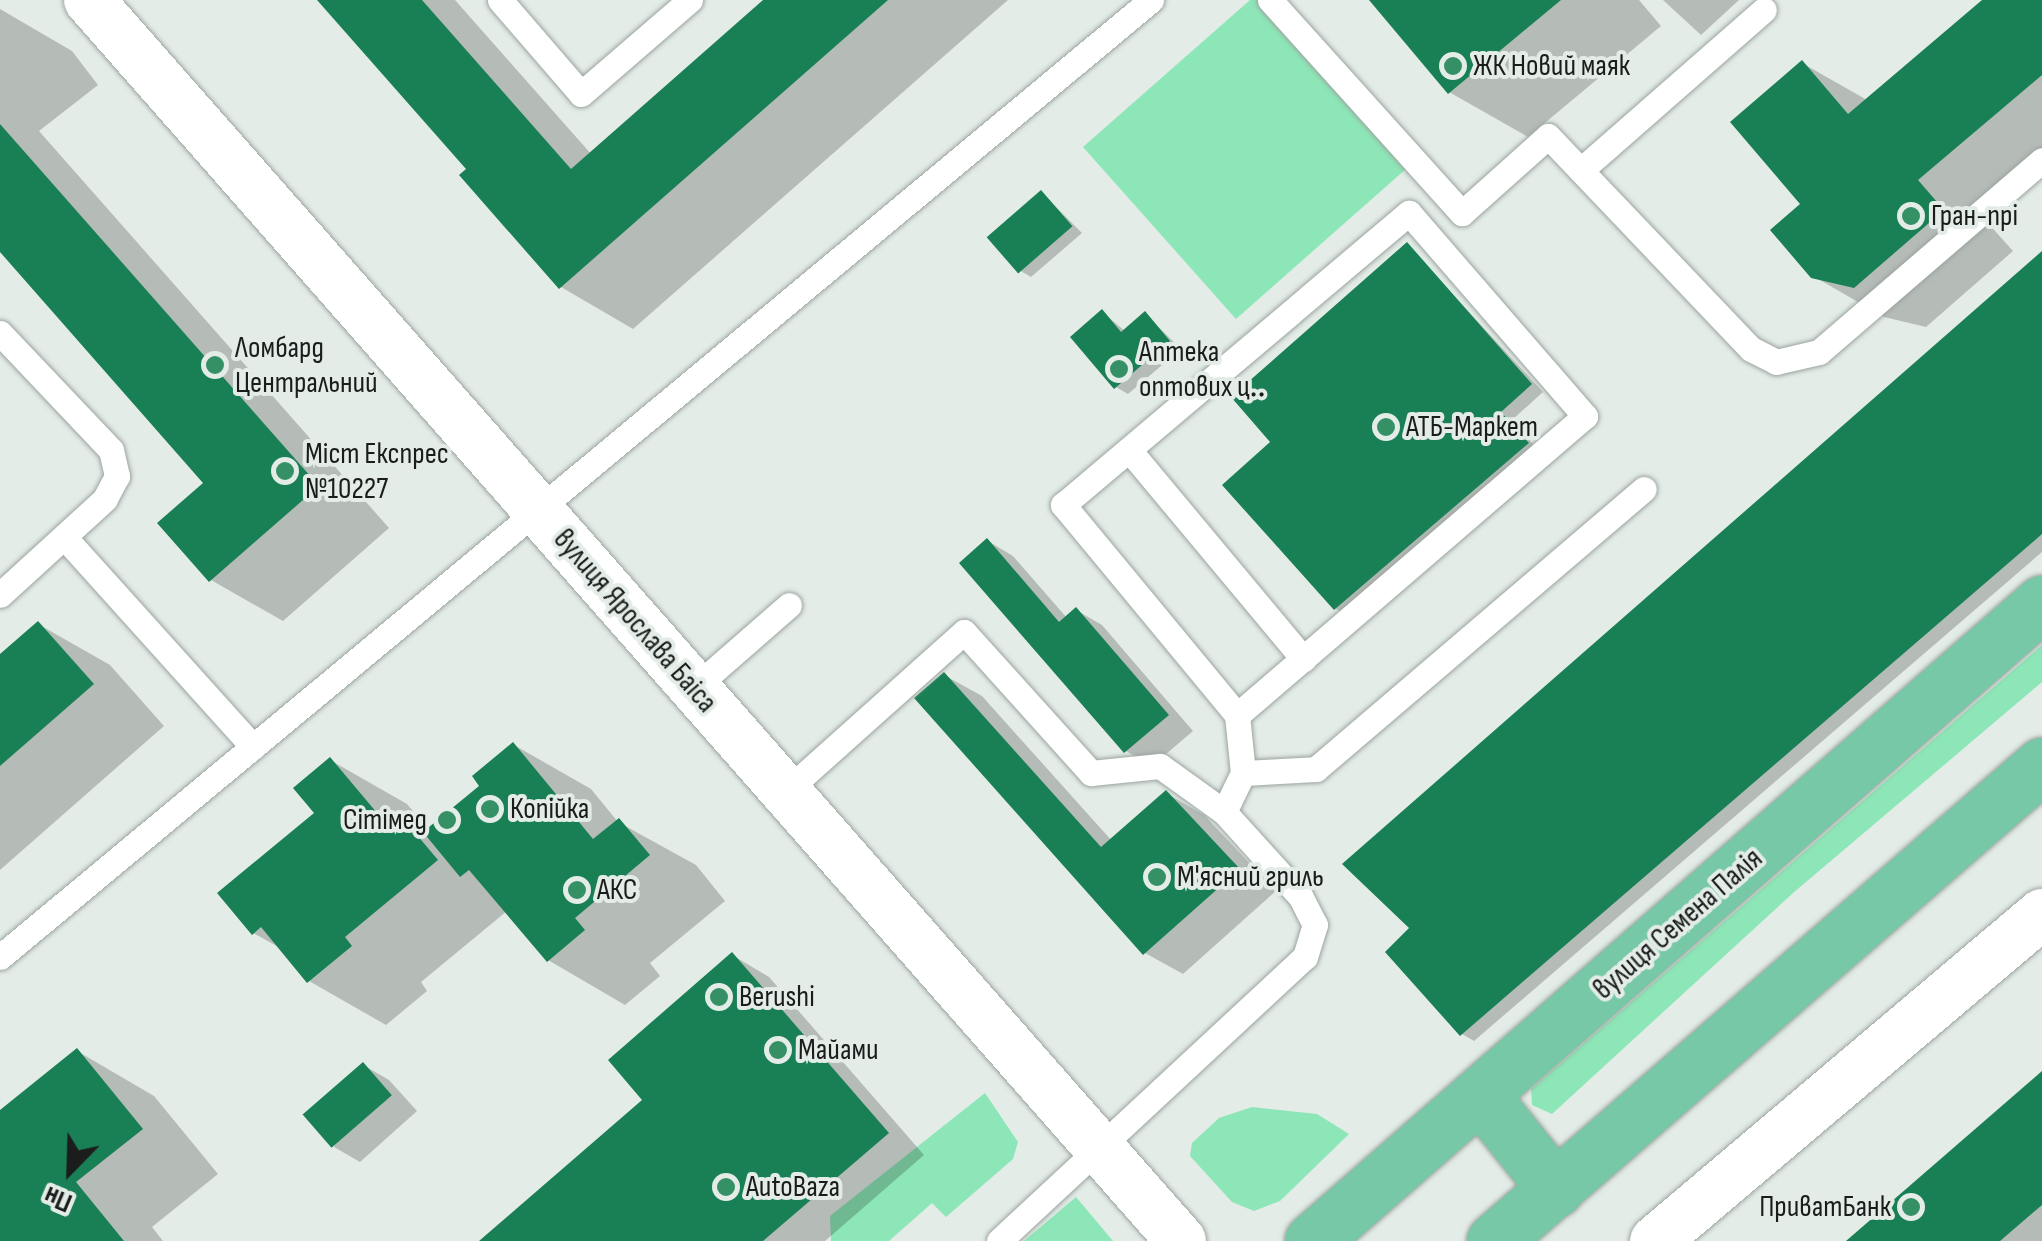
<!DOCTYPE html>
<html>
<head>
<meta charset="utf-8">
<style>
  body { margin:0 }
  #map { position:relative; width:2042px; height:1241px; overflow:hidden; background:#e3ece7; font-family:"Sofia Sans Condensed",sans-serif }
  div>[style] { position:absolute }
  .green>* { inset:0; background:#8de6b7 }
  .shadow>* { inset:0; background:#0003 }
  .building>* { inset:0; background:#197f55; transform-origin:0 0 }
  .roads { filter:drop-shadow(0 0 2px #9ca49f) drop-shadow(0 0 2px #9ca49f) }
  .lane>* { height:25px; margin:-12.5px; padding:0 12.5px; transform-origin:12.5px; border-radius:12.5px; background:#fff }
  .street>* { height:50px; margin:-25px; padding:0 25px; transform-origin:25px; border-radius:25px; background:#fff }
  .primary>* { height:55px; margin:-27.5px; padding:0 27.5px; transform-origin:27.5px; border-radius:27.5px; background:#77c8a7 }
  .dots>* { width:28px; height:28px; translate:-50% -50%; box-sizing:border-box; border:5px solid #e3ece7; border-radius:50% }
  span { translate:-50% -50%; white-space:nowrap; text-align:center; line-height:1.15; -webkit-text-stroke:8px #e3ece7; paint-order:stroke }
  .poi-label { font-size:30px; color:#1a1d1b }
  .left { translate:0 -50%; text-align:left }
  .right { translate:-100% -50%; text-align:right }
  .street-label { font-size:30px; color:#1a1d1b }
  .north { position:absolute; left:20px; top:1121px; width:100px; height:100px; -webkit-text-stroke:8px #e3ece7; paint-order:stroke; rotate:203deg; font-size:28px; font-weight:700; line-height:40px; text-align:center; color:#1a1d1b }
  .north::after { content:''; display:block; margin:auto; width:35px; height:45px; background:#1a1d1b; clip-path:polygon(50% 0,100% 100%,50% 72%,0 100%) }
</style>
</head>
<body>
<div id="map">
  <div class="green">
    <i style="clip-path:polygon(1250px 0,1270px 0,1415px 161px,1236px 319px,1083px 147px)"></i>
    <i style="clip-path:polygon(2042px 645px,2042px 682px,1793px 893px,1552px 1114px,1532px 1105px,1531px 1089px)"></i>
    <i style="clip-path:polygon(985px 1093px,1018px 1142px,1013px 1159px,946px 1217px,932px 1203px,889px 1241px,831px 1241px,830px 1216px)"></i>
    <i style="clip-path:polygon(1252px 1107px,1317px 1114px,1349px 1134px,1280px 1201px,1254px 1211px,1232px 1202px,1190px 1156px,1192px 1143px,1219px 1118px)"></i>
    <i style="clip-path:polygon(1076px 1197px,1113px 1241px,1024px 1241px)"></i>
  </div>
  <div class="shadow">
    <i style="clip-path:polygon(321px 0,455px 0,592px 155px,768px 0,1008px 0,633px 329px,561px 287px,463px 175px,470px 169px)"></i>
    <i style="clip-path:polygon(1373px 0,1639px 0,1661px 26px,1528px 137px,1449px 92px)"></i>
    <i style="clip-path:polygon(1663px 0,1739px 0,1701px 35px)"></i>
    <i style="clip-path:polygon(1985px 0,2042px 0,2042px 175px,1987px 222px,2013px 251px,1926px 327px,1884px 317px,1813px 276px,1803px 204px,1802px 63px,1867px 100px)"></i>
    <i style="clip-path:polygon(0 9px,72px 51px,98px 85px,39px 131px,389px 528px,283px 621px,211px 580px,206px 483px,0 249px)"></i>
    <i style="clip-path:polygon(1042px 193px,1082px 233px,1031px 277px,1019px 270px)"></i>
    <i style="clip-path:polygon(1407px 245px,1543px 392px,1512px 420px,1539px 451px,1348px 616px,1335px 608px)"></i>
    <i style="clip-path:polygon(2042px 256px,2042px 552px,1474px 1041px,1462px 1034px)"></i>
    <i style="clip-path:polygon(1102px 312px,1125px 331px,1145px 314px,1181px 349px,1128px 394px,1116px 387px)"></i>
    <i style="clip-path:polygon(988px 541px,1013px 556px,1067px 618px,1076px 610px,1102px 625px,1193px 731px,1152px 766px,1126px 751px,962px 563px)"></i>
    <i style="clip-path:polygon(38px 624px,110px 665px,164px 726px,0 870px,0 657px)"></i>
    <i style="clip-path:polygon(944px 675px,982px 696px,1112px 841px,1166px 793px,1204px 815px,1276px 891px,1183px 974px,1145px 953px)"></i>
    <i style="clip-path:polygon(514px 745px,591px 789px,618px 822px,696px 865px,725px 901px,650px 963px,660px 976px,625px 1005px,548px 960px,507px 911px,421px 982px,427px 991px,386px 1025px,309px 981px,284px 950px,253px 933px,317px 813px,330px 760px,407px 804px,430px 831px,482px 787px)"></i>
    <i style="clip-path:polygon(732px 955px,769px 977px,924px 1155px,825px 1241px,483px 1241px,646px 1101px)"></i>
    <i style="clip-path:polygon(77px 1051px,154px 1096px,218px 1174px,152px 1227px,163px 1241px,0 1241px,0 1113px)"></i>
    <i style="clip-path:polygon(363px 1065px,389px 1080px,417px 1111px,360px 1162px,334px 1147px)"></i>
    <i style="clip-path:polygon(2042px 1074px,2042px 1241px,1850px 1241px)"></i>
  </div>
  <div class="building">
    <i style="clip-path:polygon(317px 0,422px 0,571px 169px,763px 0,888px 0,559px 289px,459px 175px,466px 169px)"></i>
    <i style="clip-path:polygon(1369px 0,1561px 0,1448px 94px)"></i>
    <i style="clip-path:polygon(1982px 0,2042px 0,2042px 75px,1918px 180px,1944px 210px,1854px 288px,1811px 278px,1770px 230px,1800px 204px,1730px 122px,1802px 60px,1848px 114px)"></i>
    <i style="clip-path:polygon(0 124px,319px 486px,209px 582px,157px 523px,203px 483px,0 252px)"></i>
    <i style="left:1041px;top:190px;width:48px;height:72px;rotate:49deg"></i>
    <i style="clip-path:polygon(1407px 242px,1532px 384px,1501px 412px,1529px 443px,1334px 610px,1222px 485px,1270px 442px,1231px 397px)"></i>
    <i style="clip-path:polygon(2042px 251px,2042px 534px,1460px 1036px,1385px 952px,1409px 928px,1342px 864px)"></i>
    <i style="clip-path:polygon(1102px 309px,1121px 332px,1145px 311px,1170px 341px,1114px 389px,1070px 337px)"></i>
    <i style="clip-path:polygon(987px 538px,1059px 622px,1076px 607px,1169px 715px,1124px 753px,959px 563px)"></i>
    <i style="clip-path:polygon(38px 621px,94px 684px,0 766px,0 654px)"></i>
    <i style="clip-path:polygon(944px 672px,1101px 847px,1166px 790px,1240px 869px,1143px 955px,914px 698px)"></i>
    <i style="clip-path:polygon(513px 742px,593px 839px,619px 818px,650px 855px,575px 918px,585px 930px,547px 962px,469px 870px,460px 877px,423px 832px,479px 786px,472px 776px)"></i>
    <i style="clip-path:polygon(330px 757px,393px 832px,406px 822px,438px 860px,345px 937px,352px 946px,307px 983px,261px 927px,252px 935px,217px 893px,314px 813px,293px 788px)"></i>
    <i style="clip-path:polygon(732px 952px,889px 1133px,763px 1241px,479px 1241px,642px 1100px,608px 1060px)"></i>
    <i style="clip-path:polygon(77px 1048px,143px 1129px,76px 1182px,124px 1241px,0 1241px,0 1110px)"></i>
    <i style="left:363px;top:1062px;width:44px;height:80px;rotate:49deg"></i>
    <i style="clip-path:polygon(2042px 1071px,2042px 1205px,2000px 1241px,1846px 1241px)"></i>
  </div>
  <div class="roads">
    <div class="lane">
      <i style="left:500px;top:0;width:124px;rotate:49.2deg"></i>
      <i style="left:581px;top:94px;width:144px;rotate:-40.8deg"></i>
      <i style="left:1270px;top:0;width:287px;rotate:48deg"></i>
      <i style="left:1462px;top:213px;width:115px;rotate:-41.8deg"></i>
      <i style="left:1548px;top:136px;width:294px;rotate:46.4deg"></i>
      <i style="left:1751px;top:349px;width:28px;rotate:27deg"></i>
      <i style="left:1776px;top:362px;width:44px;rotate:-13.1deg"></i>
      <i style="left:1819px;top:352px;width:294px;rotate:-40.7deg"></i>
      <i style="left:1581px;top:170px;width:243px;rotate:-41.2deg"></i>
      <i style="left:0;top:333px;width:161px;rotate:46.5deg"></i>
      <i style="left:111px;top:450px;width:27px;rotate:77deg"></i>
      <i style="left:117px;top:476px;width:26px;rotate:118deg"></i>
      <i style="left:105px;top:499px;width:142px;rotate:137.6deg"></i>
      <i style="left:1130px;top:451px;width:271px;rotate:50.2deg"></i>
      <i style="left:65px;top:538px;width:281px;rotate:48deg"></i>
      <i style="left:694px;top:688px;width:126px;rotate:-41.1deg"></i>
      <i style="left:1243px;top:773px;width:73px;rotate:-3.1deg"></i>
      <i style="left:1316px;top:769px;width:431px;rotate:-40.5deg"></i>
      <i style="left:785px;top:792px;width:240px;rotate:-41.8deg"></i>
      <i style="left:964px;top:632px;width:190px;rotate:48deg"></i>
      <i style="left:1091px;top:773px;width:69px;rotate:-5.8deg"></i>
      <i style="left:1160px;top:766px;width:79px;rotate:35.7deg"></i>
      <i style="left:0;top:957px;width:1497px;rotate:-39.74deg"></i>
      <i style="left:999px;top:1241px;width:417px;rotate:-42.9deg"></i>
      <i style="left:1305px;top:957px;width:34px;rotate:-73deg"></i>
      <i style="left:1315px;top:925px;width:33px;rotate:-117deg"></i>
      <i style="left:1300px;top:896px;width:113px;rotate:-132.1deg"></i>
      <i style="left:1224px;top:812px;width:43px;rotate:-64deg"></i>
      <i style="left:1243px;top:773px;width:58px;rotate:-95.9deg"></i>
      <i style="left:1237px;top:715px;width:273px;rotate:-129.6deg"></i>
      <i style="left:1063px;top:505px;width:453px;rotate:-40.2deg"></i>
      <i style="left:1409px;top:213px;width:269px;rotate:49.1deg"></i>
      <i style="left:1585px;top:416px;width:459px;rotate:139.3deg"></i>
    </div>
    <div class="street">
      <i style="left:89px;top:0;width:1653px;rotate:48.65deg"></i>
      <i style="left:1655px;top:1241px;width:507px;rotate:-40.2deg"></i>
    </div>
    <div class="primary">
      <i style="left:1482px;top:1097px;width:118px;rotate:51.2deg"></i>
      <i style="left:1312px;top:1241px;width:970px;rotate:-41.15deg"></i>
      <i style="left:1494px;top:1241px;width:726px;rotate:-40.98deg"></i>
    </div>
  </div>
  <div class="dots">
    <i style="left:1453px;top:66px;background:#369066"></i>
    <i style="left:1911px;top:216px;background:#369066"></i>
    <i style="left:215px;top:365px;background:#369066"></i>
    <i style="left:1119px;top:369px;background:#369066"></i>
    <i style="left:1386px;top:427px;background:#369066"></i>
    <i style="left:285px;top:471px;background:#369066"></i>
    <i style="left:490px;top:809px;background:#369066"></i>
    <i style="left:447px;top:820px;background:#369066"></i>
    <i style="left:1157px;top:877px;background:#369066"></i>
    <i style="left:577px;top:890px;background:#369066"></i>
    <i style="left:719px;top:997px;background:#369066"></i>
    <i style="left:778px;top:1050px;background:#369066"></i>
    <i style="left:726px;top:1187px;background:#369066"></i>
    <i style="left:1911px;top:1207px;background:#369066"></i>
  </div>
  <div class="poi-label">
    <span class="left" style="left:1473px;top:66px">ЖК Новий маяк</span>
    <span class="left" style="left:1931px;top:216px">Гран-прi</span>
    <span class="left" style="left:235px;top:365px">Ломбард<br>Центральний</span>
    <span class="left" style="left:1139px;top:369px">Аптека<br>оптових ц‥</span>
    <span class="left" style="left:1406px;top:427px">АТБ-Маркет</span>
    <span class="left" style="left:305px;top:471px">Міст Експрес<br>№10227</span>
    <span class="left" style="left:510px;top:809px">Копійка</span>
    <span class="right" style="left:427px;top:820px">Сітімед</span>
    <span class="left" style="left:1177px;top:877px">М'ясний гриль</span>
    <span class="left" style="left:597px;top:890px">АКС</span>
    <span class="left" style="left:739px;top:997px">Berushi</span>
    <span class="left" style="left:798px;top:1050px">Майами</span>
    <span class="left" style="left:746px;top:1187px">AutoBaza</span>
    <span class="right" style="left:1891px;top:1207px">ПриватБанк</span>
  </div>
  <div class="street-label">
    <span style="left:635px;top:621px;rotate:49deg">вулиця Ярослава Баіса</span>
    <span style="left:1678px;top:924px;rotate:-41deg">вулиця Семена Палія</span>
  </div>
  <div class="north">Пн</div>
</div>
</body>
</html>
